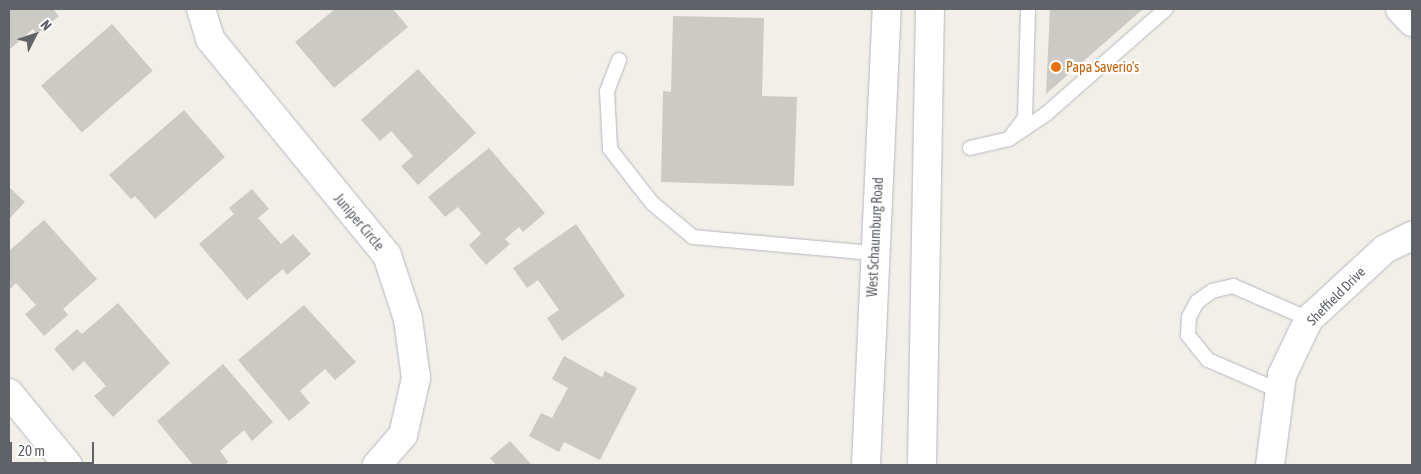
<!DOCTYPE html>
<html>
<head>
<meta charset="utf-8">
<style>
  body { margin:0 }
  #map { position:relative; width:1421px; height:474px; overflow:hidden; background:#f1efe8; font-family:"Asap Condensed",sans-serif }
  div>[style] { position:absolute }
  .building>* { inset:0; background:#cccac5; transform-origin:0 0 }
  .roads { filter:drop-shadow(0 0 1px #b5b8bc) drop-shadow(0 0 1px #b5b8bc) }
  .service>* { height:14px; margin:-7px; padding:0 7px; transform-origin:7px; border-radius:7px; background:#fff }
  .minor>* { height:28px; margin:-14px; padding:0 14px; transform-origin:14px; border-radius:14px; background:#fff }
  .secondary>* { height:28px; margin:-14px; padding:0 14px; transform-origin:14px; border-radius:14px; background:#fff }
  .dots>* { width:14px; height:14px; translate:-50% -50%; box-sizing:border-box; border:2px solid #fff; border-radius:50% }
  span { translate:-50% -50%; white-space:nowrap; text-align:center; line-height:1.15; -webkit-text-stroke:4.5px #fff; paint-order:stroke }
  .food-label { font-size:14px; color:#c56008 }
  .left { translate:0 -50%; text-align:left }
  .street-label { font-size:14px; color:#5f6368 }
  .frame { position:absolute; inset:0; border:10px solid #5f6368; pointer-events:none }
  .north { position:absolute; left:10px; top:10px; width:50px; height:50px; -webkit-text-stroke:4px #fff; paint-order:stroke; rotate:49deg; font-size:14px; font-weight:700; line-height:20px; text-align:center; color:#5f6368 }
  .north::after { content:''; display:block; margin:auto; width:18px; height:22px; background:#5f6368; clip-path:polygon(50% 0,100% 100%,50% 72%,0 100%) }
  .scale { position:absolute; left:10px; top:442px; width:84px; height:22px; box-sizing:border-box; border:2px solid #5f6368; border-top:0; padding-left:6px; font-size:15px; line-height:18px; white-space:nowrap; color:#5f6368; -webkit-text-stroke:4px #fff; paint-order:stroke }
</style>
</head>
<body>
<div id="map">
  <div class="building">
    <i style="clip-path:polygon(9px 9px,53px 9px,59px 16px,37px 34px,33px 29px,9px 50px)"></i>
    <i style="clip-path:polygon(335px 9px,393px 9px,408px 27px,334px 88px,295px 42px)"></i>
    <i style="clip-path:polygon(1050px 9px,1143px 9px,1046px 94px)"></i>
    <i style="clip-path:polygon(673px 16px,764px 18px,762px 96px,797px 97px,794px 186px,661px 182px,663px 91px,671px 92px)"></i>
    <i style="left:112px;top:24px;width:62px;height:94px;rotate:49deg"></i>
    <i style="clip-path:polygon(418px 69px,476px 133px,418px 185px,401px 166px,413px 156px,391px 131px,380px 141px,361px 120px)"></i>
    <i style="clip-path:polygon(184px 110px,225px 157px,155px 219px,135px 196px,131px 199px,109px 175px)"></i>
    <i style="clip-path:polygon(489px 148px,545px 213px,523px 232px,519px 227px,505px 239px,510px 244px,486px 265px,469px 245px,481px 234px,458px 207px,445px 217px,428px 197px)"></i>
    <i style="clip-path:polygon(9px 187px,25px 202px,9px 219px)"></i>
    <i style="clip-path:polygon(252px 189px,269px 209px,258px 218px,281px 244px,293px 234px,311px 254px,287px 275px,283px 269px,247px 300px,199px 244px,234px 214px,229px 208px)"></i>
    <i style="clip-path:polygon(44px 220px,97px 279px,63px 309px,68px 315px,44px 336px,25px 314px,36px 305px,16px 283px,9px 290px,9px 251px)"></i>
    <i style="clip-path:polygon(576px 224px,625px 296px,562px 341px,547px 318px,559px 310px,538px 280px,527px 288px,513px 268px)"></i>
    <i style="clip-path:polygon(118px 303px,170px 363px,113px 417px,94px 396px,106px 386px,84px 361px,73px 371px,54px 349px,77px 329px,82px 334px)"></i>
    <i style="clip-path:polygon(304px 305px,356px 362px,335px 380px,325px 369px,300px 391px,310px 403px,289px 421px,238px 360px)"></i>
    <i style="clip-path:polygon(564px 356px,602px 377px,605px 371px,637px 388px,600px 460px,564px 442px,559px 452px,529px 436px,541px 413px,552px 418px,568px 388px,552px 379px)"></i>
    <i style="clip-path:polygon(223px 364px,273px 422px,252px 441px,244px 430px,220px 451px,228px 462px,224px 465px,193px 465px,157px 421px)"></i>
    <i style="clip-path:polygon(510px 441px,531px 464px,529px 465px,496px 465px,490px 458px)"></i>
  </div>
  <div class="roads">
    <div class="service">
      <i style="left:619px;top:60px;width:33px;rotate:111deg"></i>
      <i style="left:607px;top:91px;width:58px;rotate:87deg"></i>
      <i style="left:610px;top:149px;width:68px;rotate:52.1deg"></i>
      <i style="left:652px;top:203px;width:53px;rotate:39.7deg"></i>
      <i style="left:693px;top:237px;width:182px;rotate:5.1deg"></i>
      <i style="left:1009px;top:139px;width:45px;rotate:-34deg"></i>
      <i style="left:1046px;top:114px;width:159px;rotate:-41.2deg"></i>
      <i style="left:970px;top:148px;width:40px;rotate:-13deg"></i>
      <i style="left:1009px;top:139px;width:26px;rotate:-53deg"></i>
      <i style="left:1025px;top:118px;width:109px;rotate:-88.4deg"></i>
      <i style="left:1280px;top:391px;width:78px;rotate:-156.7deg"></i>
      <i style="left:1208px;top:360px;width:32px;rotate:-129deg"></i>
      <i style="left:1188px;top:335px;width:18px;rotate:-87deg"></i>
      <i style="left:1189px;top:317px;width:17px;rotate:-62deg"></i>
      <i style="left:1197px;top:302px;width:19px;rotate:-36deg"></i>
      <i style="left:1212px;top:291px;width:22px;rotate:-13deg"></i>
      <i style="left:1233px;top:286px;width:83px;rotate:23.5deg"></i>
    </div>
    <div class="minor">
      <i style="left:201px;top:9px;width:31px;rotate:73deg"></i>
      <i style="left:210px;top:39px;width:279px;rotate:50.7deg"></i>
      <i style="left:387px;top:255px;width:67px;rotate:71.8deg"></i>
      <i style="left:408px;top:319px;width:60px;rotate:82.3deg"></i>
      <i style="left:416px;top:378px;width:58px;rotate:102.8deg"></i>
      <i style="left:403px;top:435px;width:40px;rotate:131deg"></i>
      <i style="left:1400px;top:9px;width:18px;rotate:47deg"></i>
      <i style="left:9px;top:393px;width:93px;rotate:50.7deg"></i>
      <i style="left:1270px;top:465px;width:91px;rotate:-82.4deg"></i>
      <i style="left:1282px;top:375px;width:62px;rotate:-64.3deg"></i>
      <i style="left:1309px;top:319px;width:103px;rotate:-42.6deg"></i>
      <i style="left:1385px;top:249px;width:30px;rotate:-26deg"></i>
    </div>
    <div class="secondary">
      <i style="left:866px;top:465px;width:456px;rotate:-87.4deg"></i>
      <i style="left:922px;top:465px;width:456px;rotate:-89deg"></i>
    </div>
  </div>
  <div class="dots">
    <i style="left:1056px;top:67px;background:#e8710a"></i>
  </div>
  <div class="food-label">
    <span class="left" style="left:1066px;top:67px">Papa Saverio's</span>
  </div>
  <div class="street-label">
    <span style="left:359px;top:222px;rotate:50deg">Juniper Circle</span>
    <span style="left:875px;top:237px;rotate:-87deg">West Schaumburg Road</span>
    <span style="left:1336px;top:296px;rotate:-45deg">Sheffield Drive</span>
  </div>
  <div class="frame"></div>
  <div class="north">N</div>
  <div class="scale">20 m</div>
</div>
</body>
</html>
